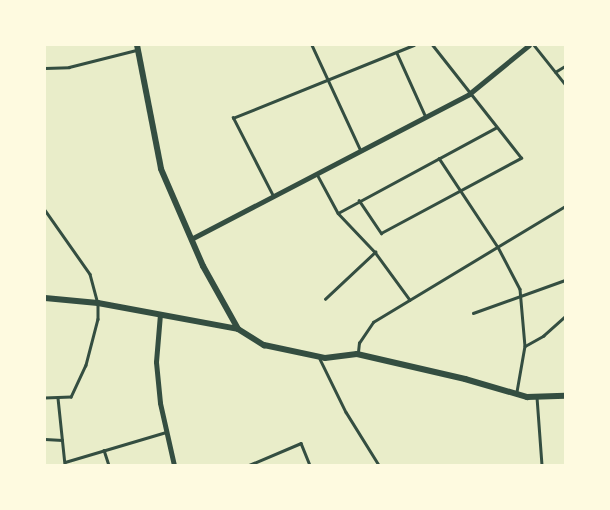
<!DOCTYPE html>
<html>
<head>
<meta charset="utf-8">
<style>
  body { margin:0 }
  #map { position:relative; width:610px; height:510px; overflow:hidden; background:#e9edc9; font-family:"Roboto Condensed",sans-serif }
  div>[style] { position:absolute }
  .service>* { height:2.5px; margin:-1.25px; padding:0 1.25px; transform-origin:1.25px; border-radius:1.25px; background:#344e41 }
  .minor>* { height:5px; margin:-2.5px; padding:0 2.5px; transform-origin:2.5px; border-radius:2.5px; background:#344e41 }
  .tertiary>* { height:6px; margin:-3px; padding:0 3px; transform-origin:3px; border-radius:3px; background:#344e41 }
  span { translate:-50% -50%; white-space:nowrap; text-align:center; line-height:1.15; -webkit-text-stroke:4px #fefae0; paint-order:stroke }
  .frame { position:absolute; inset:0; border:46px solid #fefae0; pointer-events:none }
</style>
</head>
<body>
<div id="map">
  <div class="service">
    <i style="left:312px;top:45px;width:115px;rotate:65.2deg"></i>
    <i style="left:534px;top:45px;width:50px;rotate:51.5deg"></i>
    <i style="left:397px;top:53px;width:68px;rotate:65.7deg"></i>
    <i style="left:45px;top:68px;width:24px;rotate:-2deg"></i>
    <i style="left:69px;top:67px;width:69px;rotate:-14.2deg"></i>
    <i style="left:555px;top:72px;width:12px;rotate:-31deg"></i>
    <i style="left:439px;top:158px;width:107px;rotate:56.5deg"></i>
    <i style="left:498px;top:247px;width:47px;rotate:62.4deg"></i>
    <i style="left:520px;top:289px;width:57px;rotate:85deg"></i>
    <i style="left:525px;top:346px;width:47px;rotate:99.9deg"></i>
    <i style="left:317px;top:174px;width:44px;rotate:61.7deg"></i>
    <i style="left:338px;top:213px;width:179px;rotate:-28.4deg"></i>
    <i style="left:273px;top:196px;width:88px;rotate:-117.1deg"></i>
    <i style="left:233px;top:118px;width:195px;rotate:-22deg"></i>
    <i style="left:359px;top:200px;width:40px;rotate:56deg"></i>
    <i style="left:381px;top:233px;width:159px;rotate:-28.2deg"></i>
    <i style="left:521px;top:158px;width:144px;rotate:-128.2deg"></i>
    <i style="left:45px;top:210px;width:78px;rotate:54.9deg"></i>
    <i style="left:90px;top:274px;width:30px;rotate:75deg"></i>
    <i style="left:98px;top:303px;width:16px;rotate:90deg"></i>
    <i style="left:98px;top:319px;width:48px;rotate:104.6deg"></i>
    <i style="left:86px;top:365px;width:35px;rotate:115deg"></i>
    <i style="left:71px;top:397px;width:26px;rotate:178deg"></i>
    <i style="left:338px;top:213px;width:54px;rotate:46.5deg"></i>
    <i style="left:375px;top:252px;width:59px;rotate:53.9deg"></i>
    <i style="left:325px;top:299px;width:69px;rotate:-43.2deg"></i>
    <i style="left:473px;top:313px;width:98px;rotate:-19.7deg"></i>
    <i style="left:525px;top:346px;width:21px;rotate:-29deg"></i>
    <i style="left:543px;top:336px;width:30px;rotate:-42deg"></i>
    <i style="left:358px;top:352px;width:9px;rotate:-84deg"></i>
    <i style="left:359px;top:343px;width:25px;rotate:-56deg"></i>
    <i style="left:373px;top:322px;width:224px;rotate:-31.1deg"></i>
    <i style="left:320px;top:359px;width:59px;rotate:63.9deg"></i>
    <i style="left:346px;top:412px;width:62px;rotate:58.1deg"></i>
    <i style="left:537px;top:397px;width:68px;rotate:85.8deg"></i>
    <i style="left:58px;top:398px;width:67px;rotate:84deg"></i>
    <i style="left:45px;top:439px;width:17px;rotate:3deg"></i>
    <i style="left:104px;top:450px;width:16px;rotate:72deg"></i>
    <i style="left:65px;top:462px;width:105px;rotate:-16.5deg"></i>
    <i style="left:249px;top:465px;width:56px;rotate:-22.9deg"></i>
    <i style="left:301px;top:443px;width:24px;rotate:68deg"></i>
  </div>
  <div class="minor">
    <i style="left:191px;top:239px;width:314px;rotate:-27.5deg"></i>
    <i style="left:469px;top:94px;width:77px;rotate:-39.2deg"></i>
    <i style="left:160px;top:314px;width:48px;rotate:94.8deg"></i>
    <i style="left:156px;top:362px;width:41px;rotate:84.4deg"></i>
    <i style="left:160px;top:403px;width:64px;rotate:77.3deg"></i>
  </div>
  <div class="tertiary">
    <i style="left:137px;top:45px;width:126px;rotate:79deg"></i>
    <i style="left:161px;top:169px;width:106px;rotate:66.6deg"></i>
    <i style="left:203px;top:266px;width:72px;rotate:60.9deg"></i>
    <i style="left:45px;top:298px;width:53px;rotate:5.4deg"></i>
    <i style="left:98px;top:303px;width:142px;rotate:10.5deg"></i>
    <i style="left:238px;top:329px;width:31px;rotate:32deg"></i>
    <i style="left:264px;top:345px;width:62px;rotate:12deg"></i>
    <i style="left:325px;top:358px;width:32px;rotate:-7deg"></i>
    <i style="left:357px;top:354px;width:111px;rotate:13deg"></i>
    <i style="left:465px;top:379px;width:65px;rotate:16.2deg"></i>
    <i style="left:527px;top:397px;width:38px;rotate:-2deg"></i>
  </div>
  <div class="frame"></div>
</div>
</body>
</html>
